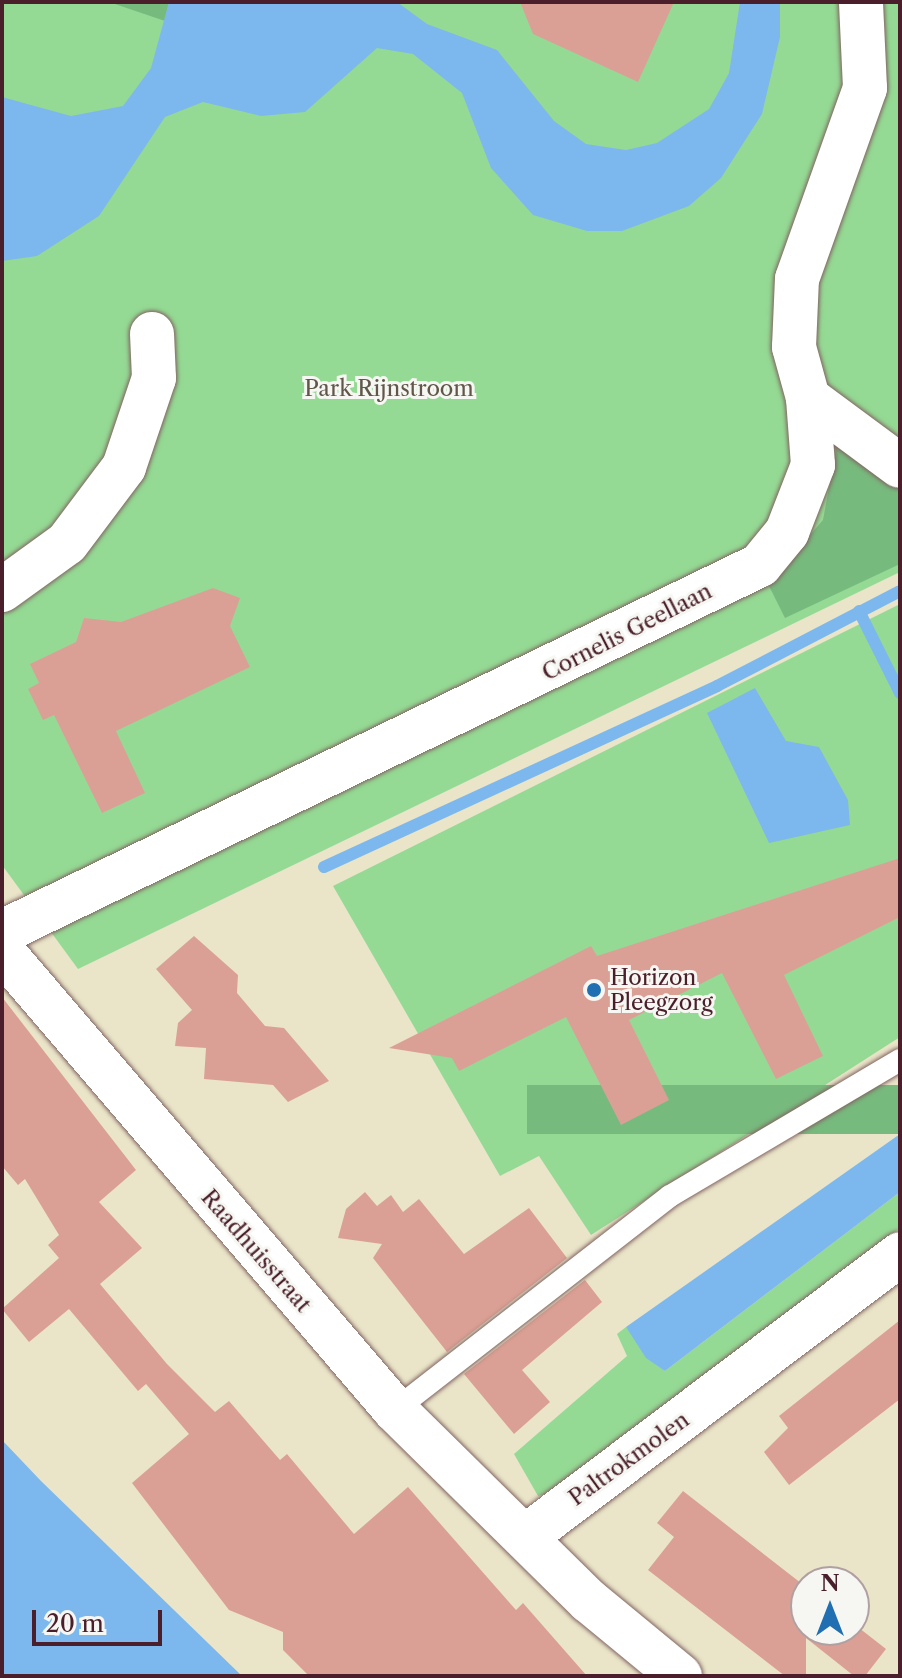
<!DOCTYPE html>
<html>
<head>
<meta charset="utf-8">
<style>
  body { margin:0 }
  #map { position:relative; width:902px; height:1678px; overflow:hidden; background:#eae5c9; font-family:"Libre Caslon Text",serif }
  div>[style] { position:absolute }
  .green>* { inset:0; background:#94da94 }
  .forest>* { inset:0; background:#77ba7e; transform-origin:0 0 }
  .water>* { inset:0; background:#7cb8ee }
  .stream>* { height:12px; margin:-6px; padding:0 6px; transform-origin:6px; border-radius:6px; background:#7cb8ee }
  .building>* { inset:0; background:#dba095 }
  .roads { filter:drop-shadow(0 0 2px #826462) drop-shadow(0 0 2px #826462) }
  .lane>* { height:22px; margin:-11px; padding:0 11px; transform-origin:11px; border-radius:11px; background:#fff }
  .street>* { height:44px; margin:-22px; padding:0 22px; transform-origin:22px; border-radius:22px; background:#fff }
  .dots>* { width:22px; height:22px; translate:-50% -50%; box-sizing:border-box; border:4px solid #f6f6f2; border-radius:50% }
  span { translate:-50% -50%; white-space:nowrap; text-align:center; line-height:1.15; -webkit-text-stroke:6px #f6f6f2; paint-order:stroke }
  .park-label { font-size:22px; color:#60574a }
  .street-label { font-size:22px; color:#4a1f2b }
  .poi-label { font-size:22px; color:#4a1f2b }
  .left { translate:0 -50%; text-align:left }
  .frame { position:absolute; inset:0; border:4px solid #4a1f2b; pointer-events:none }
  .north { position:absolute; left:790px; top:1566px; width:80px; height:80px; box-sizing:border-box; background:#f6f6f2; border:2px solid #b1a0a2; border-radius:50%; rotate:0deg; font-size:22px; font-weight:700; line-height:32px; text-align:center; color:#4a1f2b }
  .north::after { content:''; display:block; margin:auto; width:28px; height:36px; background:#1f6fb2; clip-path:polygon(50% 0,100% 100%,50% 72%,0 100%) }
  .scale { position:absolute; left:32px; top:1610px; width:130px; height:36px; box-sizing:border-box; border:4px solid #4a1f2b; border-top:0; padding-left:10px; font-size:24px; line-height:28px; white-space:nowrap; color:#4a1f2b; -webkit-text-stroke:6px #f6f6f2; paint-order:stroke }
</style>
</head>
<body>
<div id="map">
  <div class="green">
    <i style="clip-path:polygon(2px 2px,900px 2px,900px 572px,78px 969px,2px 865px)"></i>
    <i style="clip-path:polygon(900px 604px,900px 1037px,591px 1235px,539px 1156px,500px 1176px,333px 886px)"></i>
    <i style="clip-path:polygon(900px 1192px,900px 1228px,568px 1488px,538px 1496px,514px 1454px,627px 1356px,617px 1334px,626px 1327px,665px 1371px)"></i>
  </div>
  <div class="forest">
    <i style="clip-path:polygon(109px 2px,169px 2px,165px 21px)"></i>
    <i style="clip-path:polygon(839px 434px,900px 482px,900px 564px,785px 618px,768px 584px,823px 520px)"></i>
    <i style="left:900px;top:1085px;width:49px;height:373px;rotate:90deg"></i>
  </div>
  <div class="water">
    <i style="clip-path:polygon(169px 2px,397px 2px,427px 24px,497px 50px,554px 121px,586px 144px,626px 150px,657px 143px,709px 109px,729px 73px,740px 2px,780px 2px,780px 37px,762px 114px,721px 178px,689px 206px,622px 231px,587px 231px,533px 215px,491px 168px,462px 93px,413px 54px,377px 48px,305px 112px,261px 116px,203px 102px,165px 117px,99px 216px,37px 256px,2px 261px,2px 97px,71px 116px,123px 106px,151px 68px)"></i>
    <i style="clip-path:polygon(755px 688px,786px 741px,819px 747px,848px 800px,850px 825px,769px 843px,707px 713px)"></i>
    <i style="clip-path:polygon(900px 1134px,900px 1192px,665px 1371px,646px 1358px,626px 1327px)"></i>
    <i style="clip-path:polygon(2px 1440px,41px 1481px,242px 1676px,2px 1676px)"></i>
  </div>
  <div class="stream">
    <i style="left:859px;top:611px;width:92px;rotate:63.4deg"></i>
    <i style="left:324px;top:867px;width:433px;rotate:-24.7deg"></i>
    <i style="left:717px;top:686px;width:206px;rotate:-27.4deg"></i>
  </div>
  <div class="building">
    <i style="clip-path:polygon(520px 2px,674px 2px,638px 82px,533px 34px)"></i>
    <i style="clip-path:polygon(213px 588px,240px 598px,230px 626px,250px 667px,116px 731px,145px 793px,102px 813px,54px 715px,43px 720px,28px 689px,39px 683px,30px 664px,76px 642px,84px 618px,121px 622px)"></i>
    <i style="clip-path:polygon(900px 858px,900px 917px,784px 975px,823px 1056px,776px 1079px,722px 973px,629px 1020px,669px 1100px,621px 1125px,566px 1017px,459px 1071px,452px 1058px,389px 1048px,591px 946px,597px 956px)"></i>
    <i style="clip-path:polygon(194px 936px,238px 975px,237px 993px,265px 1026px,284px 1028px,329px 1081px,288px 1102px,273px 1085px,204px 1079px,206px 1048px,175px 1046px,178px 1023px,192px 1010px,156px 969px)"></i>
    <i style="clip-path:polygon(2px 997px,136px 1170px,99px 1202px,142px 1248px,100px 1284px,167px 1364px,215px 1412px,229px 1401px,280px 1460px,287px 1454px,354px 1534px,408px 1487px,516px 1610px,523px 1603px,587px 1676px,309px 1676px,283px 1650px,283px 1632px,229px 1610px,132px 1483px,189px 1434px,146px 1384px,138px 1391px,69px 1309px,29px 1342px,2px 1309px,59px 1258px,48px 1245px,59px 1235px,25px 1179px,18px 1185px,2px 1166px)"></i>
    <i style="clip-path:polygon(365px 1192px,377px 1206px,391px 1195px,403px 1212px,419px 1199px,464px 1254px,529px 1208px,567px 1258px,447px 1352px,373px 1258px,382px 1244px,338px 1238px,346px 1209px)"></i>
    <i style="clip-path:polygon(585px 1280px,602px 1302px,522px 1370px,550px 1402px,514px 1434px,464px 1374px)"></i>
    <i style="clip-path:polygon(900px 1320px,900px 1399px,789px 1485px,764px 1452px,788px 1428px,779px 1416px)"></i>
    <i style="clip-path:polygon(683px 1491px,806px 1587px,806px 1633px,854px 1630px,854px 1624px,886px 1649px,865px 1676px,854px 1676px,806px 1638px,806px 1676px,785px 1676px,648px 1570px,674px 1537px,657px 1523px)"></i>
  </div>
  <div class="roads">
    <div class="lane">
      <i style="left:395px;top:1410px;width:348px;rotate:-37.9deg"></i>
      <i style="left:670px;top:1196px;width:267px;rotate:-30.6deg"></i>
    </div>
    <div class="street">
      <i style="left:808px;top:398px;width:114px;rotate:36.5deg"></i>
      <i style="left:2px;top:590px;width:80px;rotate:-35.9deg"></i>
      <i style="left:67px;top:543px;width:95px;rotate:-53.1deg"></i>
      <i style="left:124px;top:467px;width:94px;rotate:-71.4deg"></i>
      <i style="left:154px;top:378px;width:44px;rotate:-92.6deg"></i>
      <i style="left:2px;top:932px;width:842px;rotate:-25.83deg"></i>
      <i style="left:760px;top:565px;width:43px;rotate:-50.7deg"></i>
      <i style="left:787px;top:532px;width:72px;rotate:-68.8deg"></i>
      <i style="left:813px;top:465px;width:67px;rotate:-94.3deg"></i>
      <i style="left:808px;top:398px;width:53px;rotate:-105.4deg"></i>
      <i style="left:794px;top:347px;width:68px;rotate:-87.5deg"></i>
      <i style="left:797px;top:279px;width:203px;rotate:-70.4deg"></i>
      <i style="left:865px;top:88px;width:86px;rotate:-92.7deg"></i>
      <i style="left:2px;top:951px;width:604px;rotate:49.43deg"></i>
      <i style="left:395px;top:1410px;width:272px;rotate:44.6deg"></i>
      <i style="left:589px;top:1601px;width:118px;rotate:39.5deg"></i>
      <i style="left:525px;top:1537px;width:470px;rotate:-37deg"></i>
    </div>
  </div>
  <div class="dots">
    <i style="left:594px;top:990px;background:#1f6fb2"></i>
  </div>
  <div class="park-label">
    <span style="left:389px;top:389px">Park Rijnstroom</span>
  </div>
  <div class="street-label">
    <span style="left:627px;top:632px;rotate:-27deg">Cornelis Geellaan</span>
    <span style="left:256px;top:1251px;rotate:49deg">Raadhuisstraat</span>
    <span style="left:629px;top:1459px;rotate:-36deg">Paltrokmolen</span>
  </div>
  <div class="poi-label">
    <span class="left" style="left:610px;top:990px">Horizon<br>Pleegzorg</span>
  </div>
  <div class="frame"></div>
  <div class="north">N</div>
  <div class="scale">20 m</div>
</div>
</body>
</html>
